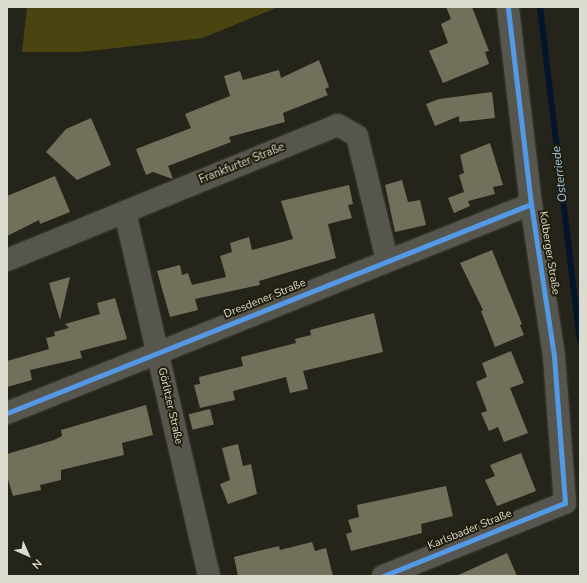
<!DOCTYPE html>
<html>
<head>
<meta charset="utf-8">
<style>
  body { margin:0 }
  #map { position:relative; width:587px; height:583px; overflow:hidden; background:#25241a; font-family:"Nunito Sans",sans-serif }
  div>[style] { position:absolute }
  .green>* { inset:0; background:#4a4411 }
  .stream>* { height:6px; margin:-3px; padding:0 3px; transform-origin:3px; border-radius:3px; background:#03152a }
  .building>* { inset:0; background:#726f5b; transform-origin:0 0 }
  .roads { filter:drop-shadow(0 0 1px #3f3e36) drop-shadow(0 0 1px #3f3e36) }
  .minor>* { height:22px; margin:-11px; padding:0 11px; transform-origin:11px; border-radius:11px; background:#57564e }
  .cycleway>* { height:5px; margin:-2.5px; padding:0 2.5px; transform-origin:2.5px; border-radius:2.5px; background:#5399e6 }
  span { translate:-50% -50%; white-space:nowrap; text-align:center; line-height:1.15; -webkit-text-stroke:4px #211e0c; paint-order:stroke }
  .street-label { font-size:11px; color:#dcdbcf }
  .water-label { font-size:12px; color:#9fc8f6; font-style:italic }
  .frame { position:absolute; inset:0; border:8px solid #dcdbcf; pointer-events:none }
  .north { position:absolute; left:8px; top:535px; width:40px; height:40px; -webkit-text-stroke:3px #211e0c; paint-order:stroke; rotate:135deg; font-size:11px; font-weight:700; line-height:16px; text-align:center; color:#dcdbcf }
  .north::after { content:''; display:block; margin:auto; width:14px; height:18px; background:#dcdbcf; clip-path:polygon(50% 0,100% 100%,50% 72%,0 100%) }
</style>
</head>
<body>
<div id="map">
  <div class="green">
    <i style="clip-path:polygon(27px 7px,278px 7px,203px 38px,81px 52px,22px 52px)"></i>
  </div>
  <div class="stream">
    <i style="left:540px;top:7px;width:335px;rotate:83.2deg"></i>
  </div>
  <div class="building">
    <i style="clip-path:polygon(446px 7px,472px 7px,489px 51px,485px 52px,489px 64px,443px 83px,429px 51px,448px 43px,441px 24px,451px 19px)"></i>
    <i style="clip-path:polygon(319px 60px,329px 87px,325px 89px,328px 95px,283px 113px,285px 122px,229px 137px,231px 142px,168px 166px,173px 179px,153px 172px,146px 175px,136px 149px,191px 128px,185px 114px,230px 96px,224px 76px,240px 71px,243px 80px,279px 70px,281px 78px)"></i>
    <i style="clip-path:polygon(492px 92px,495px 118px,459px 122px,459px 116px,435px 126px,426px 104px,439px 99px)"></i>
    <i style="clip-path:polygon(91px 118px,111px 165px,77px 180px,46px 152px,66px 129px)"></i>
    <i style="clip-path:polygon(490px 143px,503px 185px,493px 187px,495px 194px,468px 201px,470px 206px,454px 213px,448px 198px,464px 192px,459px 175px,464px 173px,460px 155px)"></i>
    <i style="clip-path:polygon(55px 176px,70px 212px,40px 224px,39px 220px,7px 236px,7px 196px)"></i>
    <i style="clip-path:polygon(402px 180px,408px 202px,420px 200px,426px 225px,395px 232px,385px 185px)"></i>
    <i style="clip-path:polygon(349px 185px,353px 204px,348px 205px,352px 218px,328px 224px,336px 258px,259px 281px,260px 285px,195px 299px,198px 310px,170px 317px,157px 271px,180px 265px,182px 275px,188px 273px,192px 285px,226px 277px,220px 256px,232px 252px,230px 243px,249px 237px,252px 250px,293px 239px,281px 201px)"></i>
    <i style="clip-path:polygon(492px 250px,522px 324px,520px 325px,524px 335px,495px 347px,481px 311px,483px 310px,460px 263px)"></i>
    <i style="clip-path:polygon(70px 277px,60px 320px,49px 283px)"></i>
    <i style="clip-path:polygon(115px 298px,127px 339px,80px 351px,82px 358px,30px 370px,32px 380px,7px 387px,7px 361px,49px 349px,46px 338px,55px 336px,54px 332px,69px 328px,65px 324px,100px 314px,97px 303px)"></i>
    <i style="clip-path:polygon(374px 313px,383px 352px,303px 371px,308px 389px,290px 393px,286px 377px,233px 391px,235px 400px,200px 408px,194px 385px,200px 384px,199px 377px,243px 366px,241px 357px,296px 343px,295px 339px,311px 335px,310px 330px)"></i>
    <i style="clip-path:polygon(511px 351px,524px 383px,510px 388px,528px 433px,504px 442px,498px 427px,489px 431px,481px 413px,487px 411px,476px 382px,487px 377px,482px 363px)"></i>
    <i style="clip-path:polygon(146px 405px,153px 435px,122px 443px,124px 455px,61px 470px,61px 480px,40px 485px,41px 490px,13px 496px,7px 476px,7px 454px,54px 440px,62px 436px,61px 430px)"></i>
    <i style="left:210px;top:409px;width:16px;height:22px;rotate:76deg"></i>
    <i style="clip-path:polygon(238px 444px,243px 466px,251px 464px,257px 494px,228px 504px,220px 484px,230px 480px,222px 448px)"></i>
    <i style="clip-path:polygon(521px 453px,536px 491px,497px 506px,485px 480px,495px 476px,490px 465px)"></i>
    <i style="clip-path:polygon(446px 486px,453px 516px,421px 524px,422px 533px,351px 551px,346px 534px,352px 532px,348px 520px,359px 517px,357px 505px)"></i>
    <i style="clip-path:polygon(312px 542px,315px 551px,326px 548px,333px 576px,238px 576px,234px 557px,279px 546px,280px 550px)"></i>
    <i style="clip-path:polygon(507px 553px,517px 576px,456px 576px)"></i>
  </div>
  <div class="roads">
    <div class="minor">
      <i style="left:125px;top:212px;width:374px;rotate:77deg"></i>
      <i style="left:7px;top:260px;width:357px;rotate:-22.2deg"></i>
      <i style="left:338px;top:125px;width:22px;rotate:30deg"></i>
      <i style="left:357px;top:136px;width:128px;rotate:76.4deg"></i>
      <i style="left:7px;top:413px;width:564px;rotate:-21.74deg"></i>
      <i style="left:383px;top:576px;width:196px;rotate:-21.9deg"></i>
      <i style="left:565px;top:503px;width:147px;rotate:-94.3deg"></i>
      <i style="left:554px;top:356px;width:154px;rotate:-98.6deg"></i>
      <i style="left:531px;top:204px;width:198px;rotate:-96.7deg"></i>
    </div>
  </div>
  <div class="cycleway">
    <i style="left:7px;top:413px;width:564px;rotate:-21.74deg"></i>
    <i style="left:383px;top:576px;width:196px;rotate:-21.9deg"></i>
    <i style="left:565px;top:503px;width:147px;rotate:-94.3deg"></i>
    <i style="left:554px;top:356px;width:154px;rotate:-98.6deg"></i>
    <i style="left:531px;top:204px;width:198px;rotate:-96.7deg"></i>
  </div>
  <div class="street-label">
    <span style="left:242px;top:164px;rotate:-22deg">Frankfurter Straße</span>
    <span style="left:549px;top:253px;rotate:81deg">Kolberger Straße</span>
    <span style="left:265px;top:299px;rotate:-22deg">Dresdener Straße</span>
    <span style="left:170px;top:406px;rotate:77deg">Görlitzer Straße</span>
    <span style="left:470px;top:530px;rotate:-22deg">Karlsbader Straße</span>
  </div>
  <div class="water-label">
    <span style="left:560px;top:174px;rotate:-97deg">Osterriede</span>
  </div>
  <div class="frame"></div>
  <div class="north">N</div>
</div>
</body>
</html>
